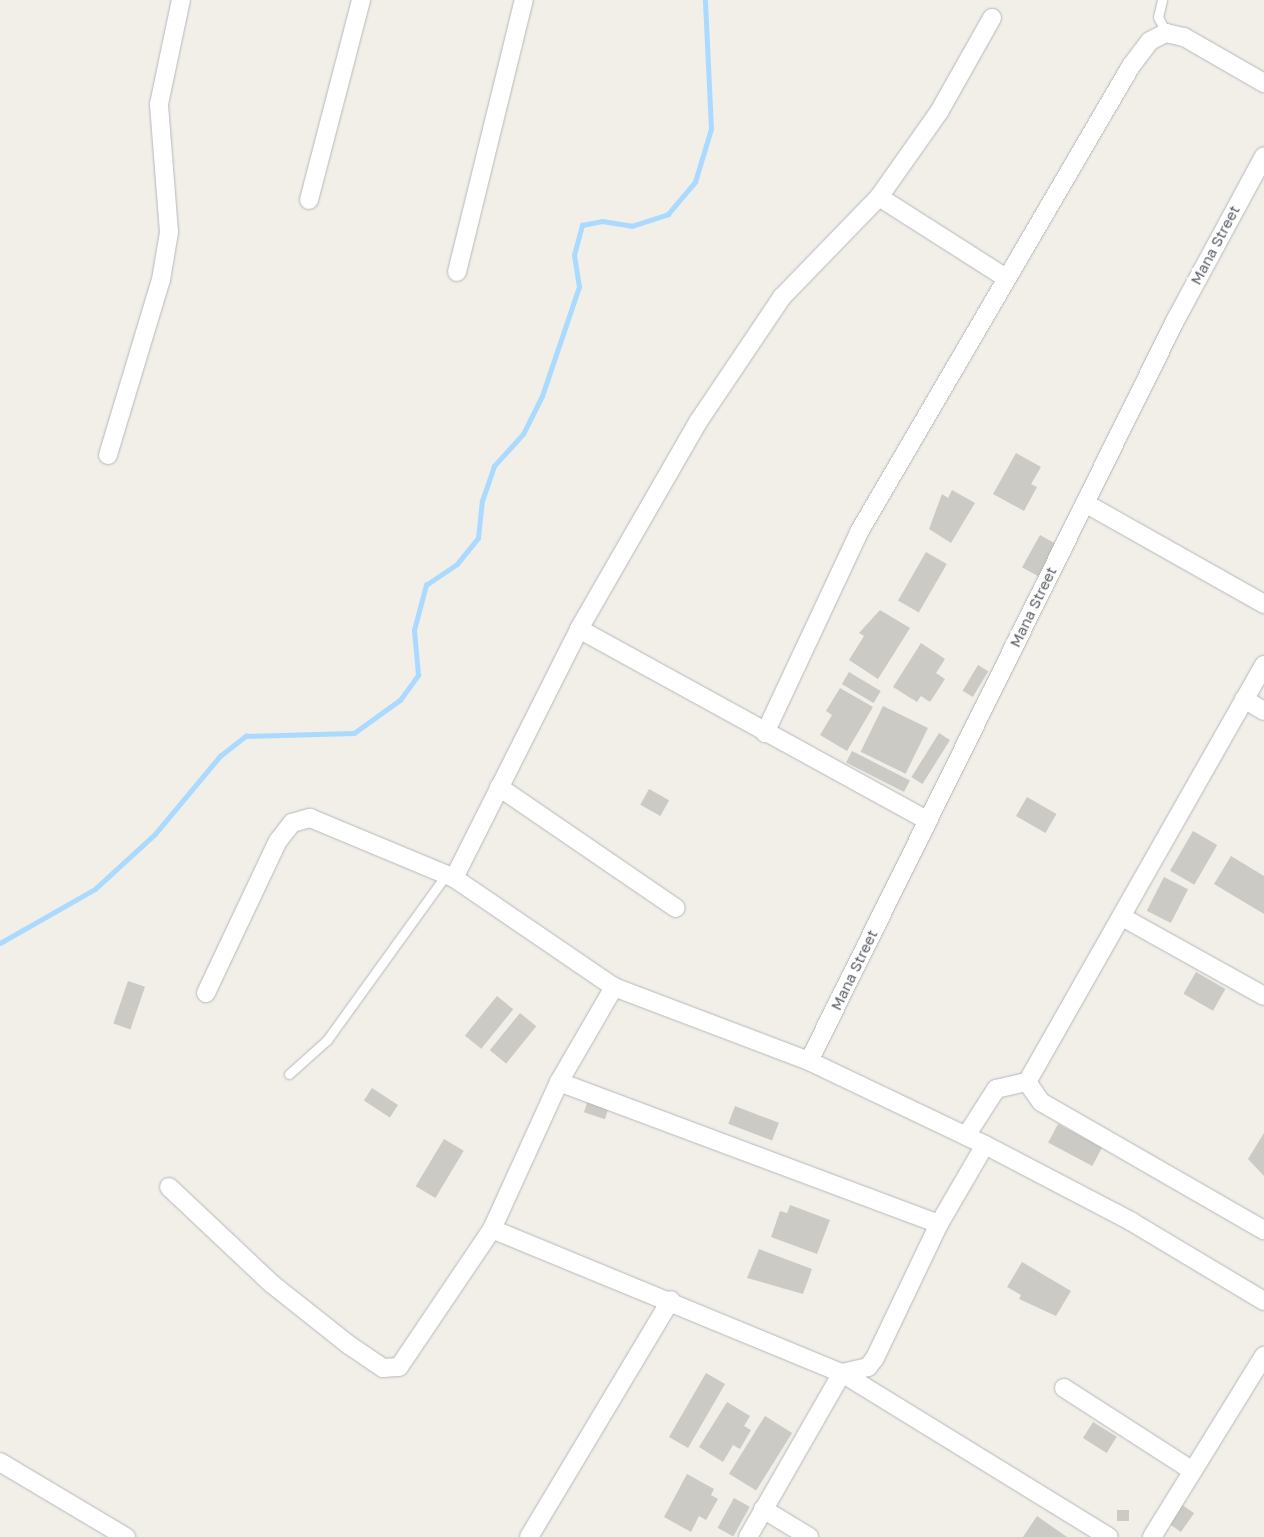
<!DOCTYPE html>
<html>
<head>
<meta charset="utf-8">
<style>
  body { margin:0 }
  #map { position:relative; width:1264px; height:1537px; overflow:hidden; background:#f1efe8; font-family:"Golos Text",sans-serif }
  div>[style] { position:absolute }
  .stream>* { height:4.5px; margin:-2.25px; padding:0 2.25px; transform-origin:2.25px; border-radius:2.25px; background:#aadaff }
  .building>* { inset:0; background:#cccac5; transform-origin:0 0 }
  .roads { filter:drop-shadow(0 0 1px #b5b8bc) drop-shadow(0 0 1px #b5b8bc) }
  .service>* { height:9px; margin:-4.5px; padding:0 4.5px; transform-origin:4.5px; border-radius:4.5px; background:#fff }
  .minor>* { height:18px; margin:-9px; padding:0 9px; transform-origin:9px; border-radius:9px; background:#fff }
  span { translate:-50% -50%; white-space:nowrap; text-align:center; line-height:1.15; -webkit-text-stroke:5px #fff; paint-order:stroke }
  .street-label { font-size:15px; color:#5f6368 }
</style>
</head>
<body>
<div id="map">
  <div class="stream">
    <i style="left:0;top:943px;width:109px;rotate:-29.6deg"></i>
    <i style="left:95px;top:889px;width:81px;rotate:-42.5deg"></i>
    <i style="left:155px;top:834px;width:102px;rotate:-50.2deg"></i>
    <i style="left:220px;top:756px;width:33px;rotate:-38deg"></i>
    <i style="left:246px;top:736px;width:108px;rotate:-1.6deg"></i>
    <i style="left:354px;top:733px;width:57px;rotate:-35.7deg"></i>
    <i style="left:400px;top:700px;width:31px;rotate:-54deg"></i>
    <i style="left:418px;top:675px;width:45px;rotate:-95.1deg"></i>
    <i style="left:414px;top:630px;width:47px;rotate:-75.1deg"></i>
    <i style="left:426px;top:585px;width:37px;rotate:-34deg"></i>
    <i style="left:457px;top:564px;width:33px;rotate:-51deg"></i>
    <i style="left:478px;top:538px;width:37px;rotate:-84deg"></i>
    <i style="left:482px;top:501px;width:37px;rotate:-71deg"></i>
    <i style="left:494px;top:466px;width:43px;rotate:-47.8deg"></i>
    <i style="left:523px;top:434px;width:42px;rotate:-63.4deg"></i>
    <i style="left:542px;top:396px;width:115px;rotate:-71.3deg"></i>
    <i style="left:579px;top:287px;width:32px;rotate:-99deg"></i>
    <i style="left:574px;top:255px;width:31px;rotate:-75deg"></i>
    <i style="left:582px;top:225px;width:20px;rotate:-11deg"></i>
    <i style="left:602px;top:221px;width:30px;rotate:9deg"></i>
    <i style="left:632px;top:226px;width:38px;rotate:-18deg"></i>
    <i style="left:668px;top:214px;width:42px;rotate:-49.8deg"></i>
    <i style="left:695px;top:182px;width:55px;rotate:-73.2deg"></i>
    <i style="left:711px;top:129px;width:129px;rotate:-92.7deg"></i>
  </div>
  <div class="building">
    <i style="clip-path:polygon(1016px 453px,1041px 467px,1031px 484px,1037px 487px,1024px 511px,993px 494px)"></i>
    <i style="clip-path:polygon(952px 490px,975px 503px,951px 543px,929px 529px,942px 494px,948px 498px)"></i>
    <i style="left:1040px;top:535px;width:21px;height:37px;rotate:29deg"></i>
    <i style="left:926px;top:552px;width:24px;height:56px;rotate:30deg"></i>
    <i style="clip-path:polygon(880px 610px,910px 628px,878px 679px,849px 660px,864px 636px,859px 633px)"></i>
    <i style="clip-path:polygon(921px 643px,945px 659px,936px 673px,945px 679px,930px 702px,921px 696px,917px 702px,893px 687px)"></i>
    <i style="left:978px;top:665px;width:12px;height:30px;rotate:31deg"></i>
    <i style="left:849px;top:672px;width:37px;height:14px;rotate:31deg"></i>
    <i style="clip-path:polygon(840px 688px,873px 707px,847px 751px,820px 735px,832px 715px,826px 711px)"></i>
    <i style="left:883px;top:706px;width:50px;height:51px;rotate:26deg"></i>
    <i style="left:939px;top:733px;width:13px;height:52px;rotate:32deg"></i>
    <i style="left:852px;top:751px;width:65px;height:13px;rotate:27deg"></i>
    <i style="left:649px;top:789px;width:23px;height:18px;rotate:29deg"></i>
    <i style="left:1027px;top:797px;width:34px;height:22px;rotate:30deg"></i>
    <i style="left:1193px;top:831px;width:28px;height:46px;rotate:30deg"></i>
    <i style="clip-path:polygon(1231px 856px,1264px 876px,1264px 914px,1214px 884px)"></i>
    <i style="left:1164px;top:877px;width:27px;height:38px;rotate:27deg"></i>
    <i style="left:1196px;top:972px;width:34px;height:25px;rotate:30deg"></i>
    <i style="left:128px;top:981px;width:18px;height:45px;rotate:19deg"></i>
    <i style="left:497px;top:996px;width:21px;height:51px;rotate:39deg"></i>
    <i style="left:520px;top:1013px;width:21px;height:48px;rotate:39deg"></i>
    <i style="left:372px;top:1088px;width:31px;height:15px;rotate:33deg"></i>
    <i style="left:588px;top:1100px;width:22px;height:13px;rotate:18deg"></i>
    <i style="left:735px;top:1106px;width:47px;height:19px;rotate:21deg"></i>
    <i style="left:1058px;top:1124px;width:50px;height:21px;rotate:28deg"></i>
    <i style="clip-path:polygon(1264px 1133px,1264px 1176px,1248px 1159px)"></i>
    <i style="left:444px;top:1139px;width:23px;height:55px;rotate:31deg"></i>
    <i style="clip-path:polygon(790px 1205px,830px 1220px,817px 1254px,771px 1237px,780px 1211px,787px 1213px)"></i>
    <i style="clip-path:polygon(759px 1249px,812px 1269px,803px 1294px,747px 1278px)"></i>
    <i style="clip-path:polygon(1022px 1262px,1071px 1291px,1056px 1316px,1019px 1299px,1021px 1295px,1007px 1287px)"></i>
    <i style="left:706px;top:1373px;width:22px;height:74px;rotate:30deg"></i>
    <i style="clip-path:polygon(727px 1402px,750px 1416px,744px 1426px,751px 1430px,740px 1449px,733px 1445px,723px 1462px,699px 1447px)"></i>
    <i style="left:765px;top:1416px;width:32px;height:68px;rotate:32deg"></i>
    <i style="left:1093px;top:1422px;width:28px;height:19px;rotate:32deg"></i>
    <i style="clip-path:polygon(687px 1474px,714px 1489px,711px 1495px,718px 1499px,706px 1520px,699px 1516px,691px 1532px,664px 1517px)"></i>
    <i style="left:734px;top:1498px;width:18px;height:34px;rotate:29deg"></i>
    <i style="left:1181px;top:1504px;width:16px;height:23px;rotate:35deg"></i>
    <i style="left:1117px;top:1510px;width:12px;height:11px"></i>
    <i style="clip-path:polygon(1037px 1516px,1067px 1537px,1023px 1537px)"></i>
  </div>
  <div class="roads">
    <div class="service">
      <i style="left:1162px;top:0;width:17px;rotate:103deg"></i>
      <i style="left:1158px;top:17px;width:18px;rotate:63deg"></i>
      <i style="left:289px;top:1074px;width:51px;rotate:-41.8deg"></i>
      <i style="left:327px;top:1040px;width:203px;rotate:-54.2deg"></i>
    </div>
    <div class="minor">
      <i style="left:879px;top:197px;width:151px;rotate:32.5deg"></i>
      <i style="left:309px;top:200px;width:207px;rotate:-75.4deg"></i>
      <i style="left:457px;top:272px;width:280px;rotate:-76.2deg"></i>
      <i style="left:108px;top:455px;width:183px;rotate:-73.2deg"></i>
      <i style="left:161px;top:280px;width:49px;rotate:-80.5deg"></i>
      <i style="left:169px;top:232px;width:128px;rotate:-94.5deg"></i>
      <i style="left:159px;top:104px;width:106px;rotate:-78.1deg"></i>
      <i style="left:1085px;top:503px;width:206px;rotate:29.4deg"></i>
      <i style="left:579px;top:629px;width:398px;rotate:28.8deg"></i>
      <i style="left:1264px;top:665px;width:480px;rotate:119.6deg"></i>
      <i style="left:1027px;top:1082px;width:24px;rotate:55deg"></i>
      <i style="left:1041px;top:1102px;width:257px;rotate:29.9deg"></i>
      <i style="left:1244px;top:699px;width:23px;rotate:31deg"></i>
      <i style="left:765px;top:733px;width:222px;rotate:-64.9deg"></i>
      <i style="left:859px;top:532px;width:540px;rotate:-59.73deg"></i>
      <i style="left:1131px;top:66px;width:31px;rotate:-53deg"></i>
      <i style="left:1150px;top:41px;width:18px;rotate:-27deg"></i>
      <i style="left:1166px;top:33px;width:18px;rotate:13deg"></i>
      <i style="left:1184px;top:37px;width:92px;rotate:29.9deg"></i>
      <i style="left:499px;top:787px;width:214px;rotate:34.4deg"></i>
      <i style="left:454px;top:878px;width:279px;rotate:-63.3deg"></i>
      <i style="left:579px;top:629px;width:239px;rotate:-60.1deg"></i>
      <i style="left:698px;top:422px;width:151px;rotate:-56.1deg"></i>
      <i style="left:782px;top:297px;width:139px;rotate:-45.9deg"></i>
      <i style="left:879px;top:197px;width:104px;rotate:-54.8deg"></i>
      <i style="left:939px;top:112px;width:108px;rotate:-60.6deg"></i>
      <i style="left:1124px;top:918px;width:160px;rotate:29.1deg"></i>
      <i style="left:206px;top:993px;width:168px;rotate:-64.7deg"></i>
      <i style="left:278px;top:841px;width:23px;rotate:-52deg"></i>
      <i style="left:292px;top:823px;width:19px;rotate:-16deg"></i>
      <i style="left:310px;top:818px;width:156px;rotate:22.6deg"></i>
      <i style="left:454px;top:878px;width:194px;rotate:34.3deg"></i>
      <i style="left:614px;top:987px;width:209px;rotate:20.8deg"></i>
      <i style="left:809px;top:1061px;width:195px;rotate:25.5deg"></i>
      <i style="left:985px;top:1145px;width:166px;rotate:27.6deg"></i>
      <i style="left:1132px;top:1222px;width:154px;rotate:30.9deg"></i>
      <i style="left:809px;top:1061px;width:828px;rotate:-63.68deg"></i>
      <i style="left:1176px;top:319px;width:185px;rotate:-61.6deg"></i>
      <i style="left:559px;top:1082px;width:406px;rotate:20.5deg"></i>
      <i style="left:966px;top:1136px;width:56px;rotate:-57.4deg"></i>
      <i style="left:996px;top:1089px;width:32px;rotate:-13deg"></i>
      <i style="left:169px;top:1187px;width:141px;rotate:43.3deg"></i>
      <i style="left:272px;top:1284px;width:98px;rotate:38.4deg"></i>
      <i style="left:349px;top:1345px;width:41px;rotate:34.1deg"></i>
      <i style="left:383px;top:1368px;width:16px;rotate:-4deg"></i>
      <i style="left:399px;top:1367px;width:166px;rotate:-56deg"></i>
      <i style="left:492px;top:1229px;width:162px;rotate:-65.5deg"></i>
      <i style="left:559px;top:1082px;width:110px;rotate:-59.9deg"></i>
      <i style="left:492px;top:1229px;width:378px;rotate:22.4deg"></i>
      <i style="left:842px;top:1373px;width:313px;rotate:31.6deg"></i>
      <i style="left:1064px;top:1388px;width:153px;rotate:32.8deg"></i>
      <i style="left:0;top:1462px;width:147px;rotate:30.8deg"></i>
      <i style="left:763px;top:1509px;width:54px;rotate:31.3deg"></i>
      <i style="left:529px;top:1537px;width:276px;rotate:-59.1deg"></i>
      <i style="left:748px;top:1537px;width:189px;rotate:-60.2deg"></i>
      <i style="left:842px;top:1373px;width:27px;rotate:-13deg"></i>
      <i style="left:868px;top:1367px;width:11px;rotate:-52deg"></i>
      <i style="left:875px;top:1358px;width:148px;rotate:-64.5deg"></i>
      <i style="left:939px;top:1224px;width:91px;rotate:-59.8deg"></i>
      <i style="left:1152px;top:1537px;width:213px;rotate:-58.3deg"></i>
    </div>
  </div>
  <div class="street-label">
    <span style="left:1215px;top:245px;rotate:-62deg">Mana Street</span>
    <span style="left:1033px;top:607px;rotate:-64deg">Mana Street</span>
    <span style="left:854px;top:970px;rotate:-64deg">Mana Street</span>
  </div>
</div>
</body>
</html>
